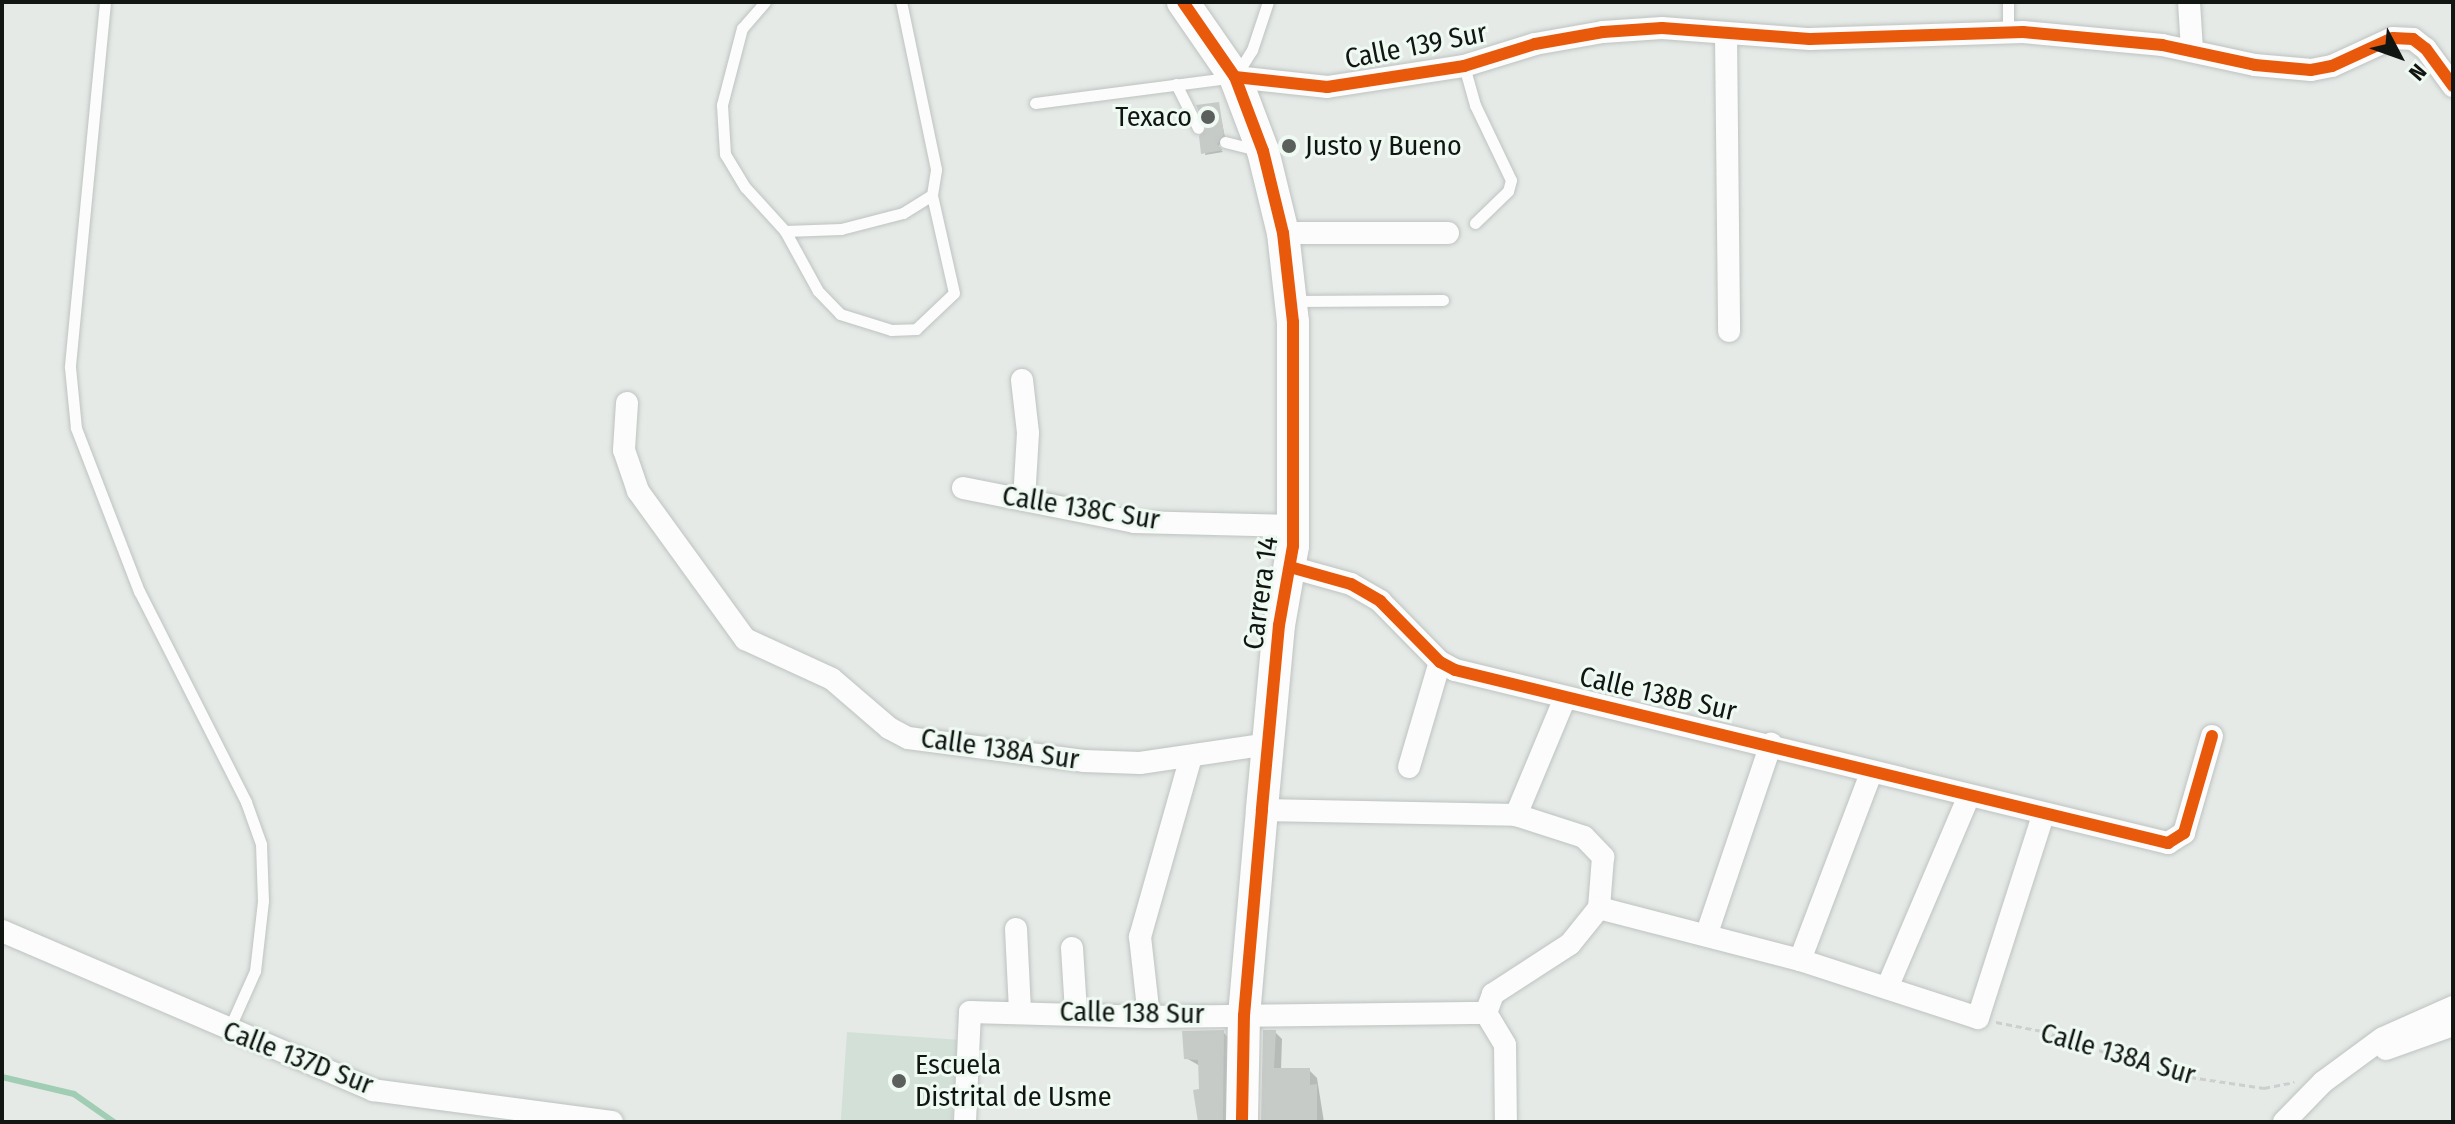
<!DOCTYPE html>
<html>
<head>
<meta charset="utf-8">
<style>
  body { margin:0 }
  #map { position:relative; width:2455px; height:1124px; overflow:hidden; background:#e5eae7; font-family:"Fira Sans Condensed",sans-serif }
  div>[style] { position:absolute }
  .built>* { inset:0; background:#d3e0d8; transform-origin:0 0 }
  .shadow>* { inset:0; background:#0003 }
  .stream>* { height:6px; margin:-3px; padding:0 3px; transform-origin:3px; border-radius:3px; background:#a1cdb4 }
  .building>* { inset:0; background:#c7cbc8 }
  .path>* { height:3px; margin-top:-1.5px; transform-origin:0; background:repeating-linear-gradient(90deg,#cdcfce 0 6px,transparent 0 10px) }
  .roads { filter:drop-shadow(0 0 2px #bec3c0) drop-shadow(0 0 2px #bec3c0) }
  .lane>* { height:11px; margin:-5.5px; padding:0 5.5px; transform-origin:5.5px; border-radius:5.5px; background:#fbfcfb }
  .street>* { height:22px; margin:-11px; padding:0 11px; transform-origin:11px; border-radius:11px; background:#fbfcfb }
  .secondary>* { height:32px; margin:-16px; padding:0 16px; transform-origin:16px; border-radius:16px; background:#fbfcfb }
  .cycleway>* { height:12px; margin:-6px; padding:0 6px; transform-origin:6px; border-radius:6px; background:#e8590c }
  .dots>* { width:22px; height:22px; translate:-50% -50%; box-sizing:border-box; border:4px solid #effaf3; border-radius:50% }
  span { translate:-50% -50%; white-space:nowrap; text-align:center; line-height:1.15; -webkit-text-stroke:6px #effaf3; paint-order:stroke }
  .street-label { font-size:28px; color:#121613 }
  .poi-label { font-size:28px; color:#121613 }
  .right { translate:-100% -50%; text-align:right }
  .left { translate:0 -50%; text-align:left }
  .frame { position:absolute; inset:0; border:4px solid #121613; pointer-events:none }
  .north { position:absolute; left:2359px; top:16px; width:80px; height:80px; -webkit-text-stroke:6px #effaf3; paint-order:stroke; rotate:131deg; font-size:22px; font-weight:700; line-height:32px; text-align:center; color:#121613 }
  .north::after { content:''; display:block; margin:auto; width:28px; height:36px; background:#121613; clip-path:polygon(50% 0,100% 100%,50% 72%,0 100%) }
</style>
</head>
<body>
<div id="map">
  <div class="built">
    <i style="left:847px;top:1032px;width:111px;height:90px;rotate:4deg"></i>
  </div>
  <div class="shadow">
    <i style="clip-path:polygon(1218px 104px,1225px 137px,1218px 147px,1223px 152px,1205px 155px)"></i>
    <i style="clip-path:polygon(1223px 1032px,1231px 1040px,1231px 1122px,1199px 1122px,1200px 1066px,1186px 1058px)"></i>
    <i style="clip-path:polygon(1275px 1032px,1282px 1039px,1281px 1070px,1309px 1070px,1317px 1078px,1324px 1122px,1263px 1122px)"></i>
  </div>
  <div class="stream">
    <i style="left:2px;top:1077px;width:74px;rotate:13.3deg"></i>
    <i style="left:74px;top:1094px;width:49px;rotate:35deg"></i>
  </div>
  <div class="building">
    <i style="clip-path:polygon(1219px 102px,1224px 134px,1217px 144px,1223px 150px,1201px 154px,1199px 136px,1206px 128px,1196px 105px)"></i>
    <i style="clip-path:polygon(1224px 1030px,1223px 1122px,1198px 1122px,1193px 1090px,1199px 1089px,1198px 1060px,1184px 1059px,1182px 1031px)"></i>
    <i style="clip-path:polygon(1263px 1030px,1276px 1030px,1274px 1068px,1310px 1068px,1310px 1085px,1317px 1084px,1317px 1122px,1261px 1122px)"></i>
  </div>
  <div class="path">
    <i style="left:1996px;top:1022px;width:47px;rotate:11.1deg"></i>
    <i style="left:2042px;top:1031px;width:135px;rotate:18.6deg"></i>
    <i style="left:2170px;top:1074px;width:95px;rotate:8.5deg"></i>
    <i style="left:2264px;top:1088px;width:31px;rotate:-11deg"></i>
  </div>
  <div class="roads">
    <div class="lane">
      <i style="left:105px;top:2px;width:367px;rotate:95.5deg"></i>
      <i style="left:70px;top:367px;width:61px;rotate:84.4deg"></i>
      <i style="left:76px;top:428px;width:175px;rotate:68.9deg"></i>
      <i style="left:139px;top:591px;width:237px;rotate:63.1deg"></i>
      <i style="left:246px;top:802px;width:45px;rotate:70.3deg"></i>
      <i style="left:261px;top:844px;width:57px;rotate:88deg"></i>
      <i style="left:263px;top:901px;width:70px;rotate:96.5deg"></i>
      <i style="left:255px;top:971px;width:64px;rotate:114.1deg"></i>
      <i style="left:765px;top:2px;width:35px;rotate:131deg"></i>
      <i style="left:742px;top:28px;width:80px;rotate:104.6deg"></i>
      <i style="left:722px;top:105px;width:49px;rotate:86.5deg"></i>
      <i style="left:725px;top:154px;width:39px;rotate:59deg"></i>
      <i style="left:745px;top:187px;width:59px;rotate:47.7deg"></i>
      <i style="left:785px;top:231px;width:56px;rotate:-2deg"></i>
      <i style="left:841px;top:229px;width:64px;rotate:-14.5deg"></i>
      <i style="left:903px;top:213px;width:34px;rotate:-32deg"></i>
      <i style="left:932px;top:195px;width:26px;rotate:-81deg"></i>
      <i style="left:936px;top:169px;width:171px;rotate:-101.8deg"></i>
      <i style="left:2008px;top:2px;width:31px;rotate:90deg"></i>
      <i style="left:1464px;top:66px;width:41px;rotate:74.2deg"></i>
      <i style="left:1475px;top:105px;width:83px;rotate:64.4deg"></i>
      <i style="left:1511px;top:180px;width:11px;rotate:105deg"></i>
      <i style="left:1508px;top:191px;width:46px;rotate:135.9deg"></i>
      <i style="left:1176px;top:84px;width:49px;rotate:63.4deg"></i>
      <i style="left:1035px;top:103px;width:202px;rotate:-7.4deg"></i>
      <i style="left:1235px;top:77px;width:32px;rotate:-58deg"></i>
      <i style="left:1252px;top:50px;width:51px;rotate:-71.6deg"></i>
      <i style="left:1225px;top:142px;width:32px;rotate:14deg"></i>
      <i style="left:785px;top:231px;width:68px;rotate:61.2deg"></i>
      <i style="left:818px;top:291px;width:32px;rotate:46deg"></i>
      <i style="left:840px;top:314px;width:53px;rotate:17.4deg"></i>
      <i style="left:891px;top:330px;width:25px;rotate:-2deg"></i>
      <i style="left:916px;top:329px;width:52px;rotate:-43.5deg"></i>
      <i style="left:954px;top:293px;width:100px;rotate:-102.7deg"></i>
      <i style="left:1295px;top:301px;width:148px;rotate:-0.4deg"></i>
    </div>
    <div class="street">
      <i style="left:2189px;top:2px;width:48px;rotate:86.4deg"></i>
      <i style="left:1726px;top:35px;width:296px;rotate:89.4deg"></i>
      <i style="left:1235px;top:77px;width:93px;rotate:6.2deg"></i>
      <i style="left:1327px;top:87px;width:139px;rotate:-8.7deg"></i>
      <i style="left:1464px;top:66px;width:74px;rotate:-17.2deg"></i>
      <i style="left:1535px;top:44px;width:69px;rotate:-10deg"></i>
      <i style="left:1603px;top:32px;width:59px;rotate:-3.9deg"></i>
      <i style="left:1662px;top:28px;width:148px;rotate:4.3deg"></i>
      <i style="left:1810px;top:39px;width:213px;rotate:-1.9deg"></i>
      <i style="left:2023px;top:32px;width:140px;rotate:5.3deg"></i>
      <i style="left:2162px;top:45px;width:95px;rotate:12.1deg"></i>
      <i style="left:2255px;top:65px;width:56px;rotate:5.1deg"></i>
      <i style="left:2311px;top:70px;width:21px;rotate:-11deg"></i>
      <i style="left:2332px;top:66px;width:67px;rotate:-24.7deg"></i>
      <i style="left:2393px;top:38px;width:20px;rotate:3deg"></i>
      <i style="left:2413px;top:39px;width:16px;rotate:38deg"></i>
      <i style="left:2426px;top:49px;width:46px;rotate:53.9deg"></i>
      <i style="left:1283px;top:233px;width:165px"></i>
      <i style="left:1022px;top:380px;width:53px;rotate:83.5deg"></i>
      <i style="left:1028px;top:433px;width:67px;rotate:93.4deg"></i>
      <i style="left:627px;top:403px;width:47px;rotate:93.7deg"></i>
      <i style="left:624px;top:450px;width:43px;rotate:71.1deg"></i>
      <i style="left:638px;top:491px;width:183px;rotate:54.1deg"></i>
      <i style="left:745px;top:639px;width:96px;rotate:24.7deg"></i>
      <i style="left:832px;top:679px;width:75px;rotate:40.7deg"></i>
      <i style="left:889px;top:728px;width:21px;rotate:28deg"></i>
      <i style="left:908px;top:738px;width:177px;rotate:7.4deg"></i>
      <i style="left:1084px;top:761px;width:56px;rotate:2deg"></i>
      <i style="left:1140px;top:763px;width:129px;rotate:-8.4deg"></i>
      <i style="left:963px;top:488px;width:174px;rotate:11.2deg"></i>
      <i style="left:1134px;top:522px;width:160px;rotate:1.4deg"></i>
      <i style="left:1290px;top:567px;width:63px;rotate:15.6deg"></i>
      <i style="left:1351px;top:584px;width:34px;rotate:30deg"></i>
      <i style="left:1380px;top:601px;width:86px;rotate:45.5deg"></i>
      <i style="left:1440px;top:662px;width:17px;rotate:28deg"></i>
      <i style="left:1455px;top:670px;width:734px;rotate:13.64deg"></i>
      <i style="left:2168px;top:843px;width:19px;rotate:-32deg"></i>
      <i style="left:2184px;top:833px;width:101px;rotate:-73.9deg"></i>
      <i style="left:1409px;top:767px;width:109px;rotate:-73.6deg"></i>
      <i style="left:1262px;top:810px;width:254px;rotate:1.1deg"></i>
      <i style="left:1516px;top:815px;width:71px;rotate:17.9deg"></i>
      <i style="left:1584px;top:837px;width:28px;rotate:46deg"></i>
      <i style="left:1603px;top:857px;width:51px;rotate:94.5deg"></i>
      <i style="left:1599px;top:908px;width:46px;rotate:128.9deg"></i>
      <i style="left:1570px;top:944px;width:92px;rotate:147deg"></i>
      <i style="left:1493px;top:994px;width:20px;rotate:110deg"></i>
      <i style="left:1516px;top:815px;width:127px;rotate:-67.3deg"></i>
      <i style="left:1599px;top:908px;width:208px;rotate:14.5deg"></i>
      <i style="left:1800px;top:960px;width:187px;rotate:18deg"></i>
      <i style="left:1978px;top:1018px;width:213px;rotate:-72.2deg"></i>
      <i style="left:1016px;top:929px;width:82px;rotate:87.2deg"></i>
      <i style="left:2px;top:931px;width:404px;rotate:23.2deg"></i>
      <i style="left:373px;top:1090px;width:241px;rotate:7.6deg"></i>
      <i style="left:1707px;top:933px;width:200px;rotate:-71.3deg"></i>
      <i style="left:1072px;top:948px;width:64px;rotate:86.4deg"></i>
      <i style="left:1800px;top:960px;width:200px;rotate:-69.2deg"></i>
      <i style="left:1887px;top:988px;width:207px;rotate:-66.9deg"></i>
      <i style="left:1486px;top:1013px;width:37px;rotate:59deg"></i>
      <i style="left:1505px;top:1045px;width:77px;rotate:89.3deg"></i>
      <i style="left:1149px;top:1017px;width:81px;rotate:-96.4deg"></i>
      <i style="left:1140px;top:937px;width:187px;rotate:-74.2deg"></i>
      <i style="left:2386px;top:1049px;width:71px;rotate:-19.7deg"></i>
      <i style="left:965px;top:1122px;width:110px;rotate:-87.4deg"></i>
      <i style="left:970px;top:1012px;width:179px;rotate:1.6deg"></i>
      <i style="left:1149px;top:1017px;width:337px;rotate:-0.7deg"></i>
      <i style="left:2284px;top:1122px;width:56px;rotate:-45.7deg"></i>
      <i style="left:2323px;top:1082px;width:74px;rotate:-36.3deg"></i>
      <i style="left:2383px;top:1038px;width:77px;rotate:-23.9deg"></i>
    </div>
    <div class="secondary">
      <i style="left:1183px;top:2px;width:91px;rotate:55.3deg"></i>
      <i style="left:1235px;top:77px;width:79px;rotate:69.3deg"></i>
      <i style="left:1263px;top:151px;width:84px;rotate:76.3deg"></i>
      <i style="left:1283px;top:233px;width:90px;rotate:83.6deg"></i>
      <i style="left:1293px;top:322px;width:224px;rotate:90deg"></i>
      <i style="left:1293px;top:546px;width:80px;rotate:100deg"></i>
      <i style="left:1279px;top:625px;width:186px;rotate:95.3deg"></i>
      <i style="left:1262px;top:810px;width:206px;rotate:95deg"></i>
      <i style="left:1244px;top:1015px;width:107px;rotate:91.1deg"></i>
    </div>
  </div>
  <div class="cycleway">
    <i style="left:1183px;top:2px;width:91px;rotate:55.3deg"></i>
    <i style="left:1235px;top:77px;width:79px;rotate:69.3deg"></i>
    <i style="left:1263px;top:151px;width:84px;rotate:76.3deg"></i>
    <i style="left:1283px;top:233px;width:90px;rotate:83.6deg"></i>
    <i style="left:1293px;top:322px;width:224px;rotate:90deg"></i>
    <i style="left:1293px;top:546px;width:80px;rotate:100deg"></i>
    <i style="left:1279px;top:625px;width:186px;rotate:95.3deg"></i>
    <i style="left:1262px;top:810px;width:206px;rotate:95deg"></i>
    <i style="left:1244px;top:1015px;width:107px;rotate:91.1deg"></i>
    <i style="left:1235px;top:77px;width:93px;rotate:6.2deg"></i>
    <i style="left:1327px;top:87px;width:139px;rotate:-8.7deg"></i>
    <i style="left:1464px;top:66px;width:74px;rotate:-17.2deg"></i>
    <i style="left:1535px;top:44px;width:69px;rotate:-10deg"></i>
    <i style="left:1603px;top:32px;width:59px;rotate:-3.9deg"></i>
    <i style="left:1662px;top:28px;width:148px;rotate:4.3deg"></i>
    <i style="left:1810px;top:39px;width:213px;rotate:-1.9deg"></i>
    <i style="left:2023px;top:32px;width:140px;rotate:5.3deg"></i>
    <i style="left:2162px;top:45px;width:95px;rotate:12.1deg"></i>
    <i style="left:2255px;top:65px;width:56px;rotate:5.1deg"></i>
    <i style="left:2311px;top:70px;width:21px;rotate:-11deg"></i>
    <i style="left:2332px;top:66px;width:67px;rotate:-24.7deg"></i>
    <i style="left:2393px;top:38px;width:20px;rotate:3deg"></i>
    <i style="left:2413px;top:39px;width:16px;rotate:38deg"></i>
    <i style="left:2426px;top:49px;width:46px;rotate:53.9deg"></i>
    <i style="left:1290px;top:567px;width:63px;rotate:15.6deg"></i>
    <i style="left:1351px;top:584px;width:34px;rotate:30deg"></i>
    <i style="left:1380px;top:601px;width:86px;rotate:45.5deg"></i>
    <i style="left:1440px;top:662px;width:17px;rotate:28deg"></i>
    <i style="left:1455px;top:670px;width:734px;rotate:13.64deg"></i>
    <i style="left:2168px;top:843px;width:19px;rotate:-32deg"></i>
    <i style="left:2184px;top:833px;width:101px;rotate:-73.9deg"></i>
  </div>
  <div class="dots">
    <i style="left:1208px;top:117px;background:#5c605d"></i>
    <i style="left:1289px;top:146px;background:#5c605d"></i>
    <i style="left:899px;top:1081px;background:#5c605d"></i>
  </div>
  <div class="street-label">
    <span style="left:1416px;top:46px;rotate:-11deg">Calle 139 Sur</span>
    <span style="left:1081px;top:508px;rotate:9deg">Calle 138C Sur</span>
    <span style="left:1261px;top:593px;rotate:-82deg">Carrera 14</span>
    <span style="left:1658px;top:694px;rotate:13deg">Calle 138B Sur</span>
    <span style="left:1000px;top:749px;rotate:8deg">Calle 138A Sur</span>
    <span style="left:1132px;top:1013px;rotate:1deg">Calle 138 Sur</span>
    <span style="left:2118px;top:1054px;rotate:16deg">Calle 138A Sur</span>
    <span style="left:298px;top:1058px;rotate:21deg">Calle 137D Sur</span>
  </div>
  <div class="poi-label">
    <span class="right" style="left:1192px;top:117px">Texaco</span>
    <span class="left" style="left:1305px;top:146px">Justo y Bueno</span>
    <span class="left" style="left:915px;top:1081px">Escuela<br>Distrital de Usme</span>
  </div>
  <div class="frame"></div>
  <div class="north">N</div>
</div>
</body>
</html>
